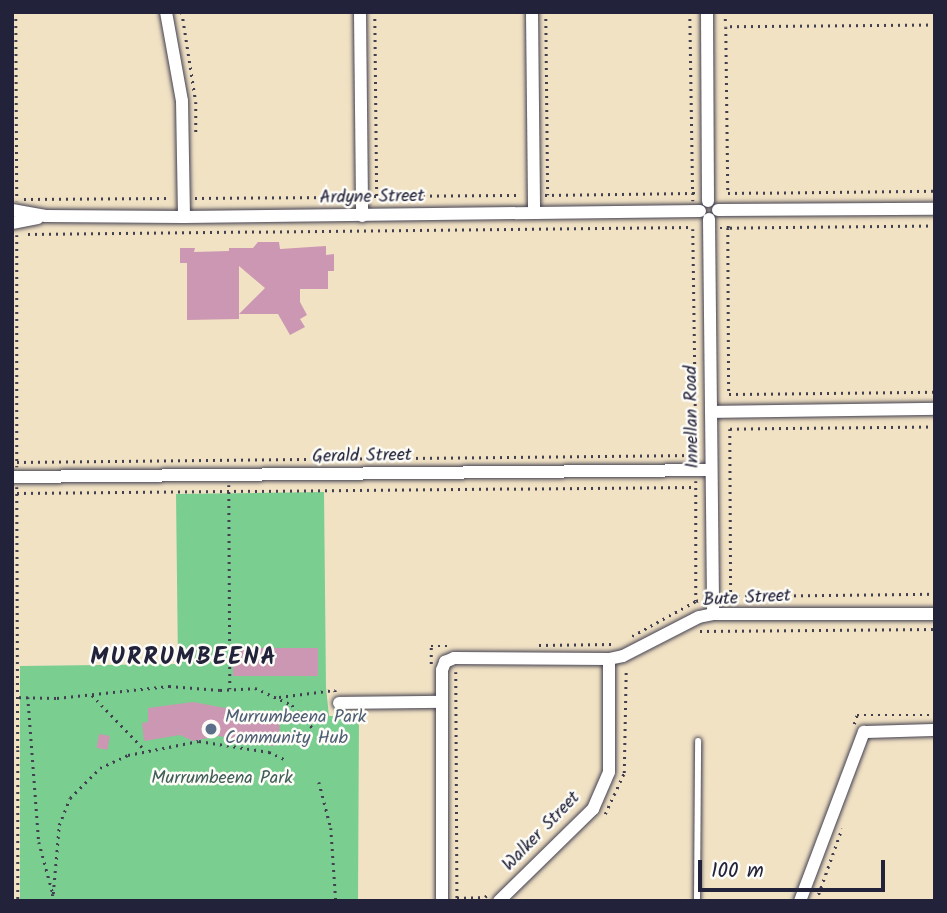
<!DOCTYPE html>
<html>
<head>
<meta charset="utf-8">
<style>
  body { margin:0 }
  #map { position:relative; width:947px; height:913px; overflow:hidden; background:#f1e2c4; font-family:Kalam,sans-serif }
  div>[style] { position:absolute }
  .green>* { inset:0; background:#7ace90 }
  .building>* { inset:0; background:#cc97b2; transform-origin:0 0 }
  .path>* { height:2.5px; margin-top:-1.25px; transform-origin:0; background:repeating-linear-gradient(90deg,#413f50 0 2px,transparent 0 7px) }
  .roads { filter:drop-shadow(0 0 2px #413f50) drop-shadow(0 0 2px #413f50) }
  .lane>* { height:6px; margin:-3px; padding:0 3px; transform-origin:3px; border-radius:3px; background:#fff }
  .street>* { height:12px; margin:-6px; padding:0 6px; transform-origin:6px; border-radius:6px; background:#fff }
  .dots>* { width:19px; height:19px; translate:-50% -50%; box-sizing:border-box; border:4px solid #fdfcf7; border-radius:50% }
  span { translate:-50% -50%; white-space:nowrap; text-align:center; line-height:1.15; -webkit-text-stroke:5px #fdfcf7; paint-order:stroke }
  .street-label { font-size:18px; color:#22223b }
  .service-label { font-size:18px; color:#4e5e75 }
  .left { translate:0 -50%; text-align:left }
  .park-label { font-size:18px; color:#415e59 }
  .district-label { font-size:24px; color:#22223b; font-weight:700; letter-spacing:2px }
  .frame { position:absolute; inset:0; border:14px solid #22223b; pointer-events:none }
  .scale { position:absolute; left:698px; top:860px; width:187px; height:32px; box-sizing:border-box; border:4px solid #22223b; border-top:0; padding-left:9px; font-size:21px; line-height:24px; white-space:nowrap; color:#22223b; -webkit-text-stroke:5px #fdfcf7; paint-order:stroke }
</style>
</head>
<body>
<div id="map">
  <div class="green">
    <i style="clip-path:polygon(324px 492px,326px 688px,329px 716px,359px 716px,358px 901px,20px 901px,20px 666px,178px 664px,176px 494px)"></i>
  </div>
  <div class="building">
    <i style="clip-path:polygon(evenodd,258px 242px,279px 242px,280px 249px,326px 246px,326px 255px,334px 254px,334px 271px,328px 271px,328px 289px,300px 289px,300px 302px,307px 315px,300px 319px,305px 327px,290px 335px,278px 314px,239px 314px,239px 319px,187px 320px,187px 263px,180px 263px,180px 248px,195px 248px,194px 252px,229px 251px,229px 248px,253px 248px,258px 242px,239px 266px,265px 288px,239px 314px,239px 266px)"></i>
    <i style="left:318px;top:648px;width:28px;height:85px;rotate:90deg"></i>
    <i style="clip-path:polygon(193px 702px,279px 718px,280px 742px,273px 746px,219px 736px,193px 741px,180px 735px,144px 741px,142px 723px,148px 722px,148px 708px)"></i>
    <i style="left:99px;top:734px;width:11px;height:14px;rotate:10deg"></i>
  </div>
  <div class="path">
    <i style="left:16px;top:12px;width:189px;rotate:89.7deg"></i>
    <i style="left:182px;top:12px;width:91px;rotate:81.2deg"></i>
    <i style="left:196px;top:102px;width:33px;rotate:90deg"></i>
    <i style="left:375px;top:12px;width:184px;rotate:89.4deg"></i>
    <i style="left:546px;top:12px;width:183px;rotate:89.4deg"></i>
    <i style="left:690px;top:12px;width:181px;rotate:89.1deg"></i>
    <i style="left:693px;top:193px;width:4px"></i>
    <i style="left:725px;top:12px;width:14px;rotate:86deg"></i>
    <i style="left:935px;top:25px;width:209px;rotate:179.5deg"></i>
    <i style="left:726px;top:27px;width:166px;rotate:89.3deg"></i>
    <i style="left:728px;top:193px;width:207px;rotate:-0.6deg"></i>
    <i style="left:545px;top:195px;width:148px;rotate:-0.8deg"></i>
    <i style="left:693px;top:193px;width:8px;rotate:90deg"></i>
    <i style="left:374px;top:196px;width:147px;rotate:-0.4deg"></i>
    <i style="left:195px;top:198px;width:155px;rotate:-0.4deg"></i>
    <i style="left:24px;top:199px;width:147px;rotate:-0.4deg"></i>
    <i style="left:935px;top:226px;width:207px;rotate:179.4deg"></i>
    <i style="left:728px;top:228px;width:166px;rotate:89.7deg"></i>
    <i style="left:729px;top:394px;width:206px;rotate:-0.6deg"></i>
    <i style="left:720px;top:228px;width:8px"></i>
    <i style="left:728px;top:228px;width:7px;rotate:-90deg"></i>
    <i style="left:693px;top:229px;width:228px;rotate:89.2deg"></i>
    <i style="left:28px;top:234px;width:665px;rotate:-0.6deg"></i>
    <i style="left:17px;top:235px;width:232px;rotate:90deg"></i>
    <i style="left:935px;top:427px;width:205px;rotate:179.4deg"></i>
    <i style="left:730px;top:429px;width:167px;rotate:89.7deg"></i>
    <i style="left:731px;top:596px;width:204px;rotate:-0.6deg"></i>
    <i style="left:17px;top:462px;width:679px;rotate:-0.59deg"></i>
    <i style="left:696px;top:481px;width:120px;rotate:90deg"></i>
    <i style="left:696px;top:601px;width:6px;rotate:-18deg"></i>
    <i style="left:229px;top:485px;width:204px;rotate:89.7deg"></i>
    <i style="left:17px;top:487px;width:263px;rotate:89.8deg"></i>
    <i style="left:17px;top:493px;width:679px;rotate:-0.51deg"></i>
    <i style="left:700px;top:631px;width:235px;rotate:-0.5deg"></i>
    <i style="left:632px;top:636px;width:73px;rotate:-28.7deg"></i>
    <i style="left:539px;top:645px;width:74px;rotate:-0.8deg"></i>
    <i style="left:431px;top:664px;width:18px;rotate:-90deg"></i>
    <i style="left:431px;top:646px;width:18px"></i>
    <i style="left:456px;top:672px;width:226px;rotate:89.7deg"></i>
    <i style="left:457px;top:898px;width:28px;rotate:-2deg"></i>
    <i style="left:485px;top:897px;width:6px;rotate:-45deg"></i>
    <i style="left:92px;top:695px;width:76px;rotate:46.1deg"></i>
    <i style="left:12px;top:697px;width:45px;rotate:1.3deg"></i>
    <i style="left:57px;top:698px;width:113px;rotate:-6.1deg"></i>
    <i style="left:169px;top:686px;width:51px;rotate:4.5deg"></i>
    <i style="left:220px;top:690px;width:35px;rotate:-3deg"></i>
    <i style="left:255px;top:688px;width:41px;rotate:24.7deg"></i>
    <i style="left:292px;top:705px;width:31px;rotate:48deg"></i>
    <i style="left:28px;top:697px;width:145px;rotate:85.7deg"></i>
    <i style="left:39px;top:842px;width:54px;rotate:74.9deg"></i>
    <i style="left:53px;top:894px;width:7px;rotate:98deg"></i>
    <i style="left:279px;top:697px;width:56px;rotate:-7.1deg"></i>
    <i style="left:335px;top:690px;width:4px;rotate:76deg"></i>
    <i style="left:854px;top:724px;width:9px;rotate:-72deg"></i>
    <i style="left:857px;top:715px;width:78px"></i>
    <i style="left:12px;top:750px;width:6px"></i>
    <i style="left:18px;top:750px;width:151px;rotate:90deg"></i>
    <i style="left:319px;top:782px;width:48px;rotate:75.4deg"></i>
    <i style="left:331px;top:828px;width:73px;rotate:86.1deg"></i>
    <i style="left:605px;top:814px;width:45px;rotate:-65.1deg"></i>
    <i style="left:624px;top:773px;width:104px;rotate:-88.9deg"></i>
    <i style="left:53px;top:894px;width:69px;rotate:-85deg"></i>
    <i style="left:59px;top:825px;width:29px;rotate:-68deg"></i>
    <i style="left:70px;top:798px;width:42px;rotate:-45deg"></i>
    <i style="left:100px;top:768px;width:31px;rotate:-25deg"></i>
    <i style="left:128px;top:755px;width:72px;rotate:-11.2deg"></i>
    <i style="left:199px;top:741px;width:71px;rotate:8.9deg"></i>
    <i style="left:269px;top:752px;width:19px;rotate:25deg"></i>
    <i style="left:816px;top:901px;width:77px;rotate:-70.4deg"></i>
  </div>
  <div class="roads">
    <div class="lane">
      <i style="left:697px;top:901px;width:160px;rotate:-89.6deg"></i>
    </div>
    <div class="street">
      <i style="left:166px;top:12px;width:90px;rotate:79.8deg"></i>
      <i style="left:182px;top:101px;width:116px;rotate:89deg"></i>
      <i style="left:360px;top:12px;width:204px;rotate:89.4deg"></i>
      <i style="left:532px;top:12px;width:201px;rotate:89.4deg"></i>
      <i style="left:707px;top:12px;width:189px;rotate:89.7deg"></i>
      <i style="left:12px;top:210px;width:34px;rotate:10deg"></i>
      <i style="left:45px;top:216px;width:139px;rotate:0.4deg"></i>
      <i style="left:184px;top:217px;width:516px;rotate:-0.67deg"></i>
      <i style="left:718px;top:210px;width:217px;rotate:-0.3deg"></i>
      <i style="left:709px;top:219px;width:395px;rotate:89.4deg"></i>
      <i style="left:12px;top:223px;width:26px;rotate:-11deg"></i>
      <i style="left:711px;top:412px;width:224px;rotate:-0.8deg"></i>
      <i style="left:12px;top:477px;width:699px;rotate:-0.57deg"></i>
      <i style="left:339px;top:703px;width:102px;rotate:-0.6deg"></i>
      <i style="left:442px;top:901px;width:231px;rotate:-90deg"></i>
      <i style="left:442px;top:670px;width:9px;rotate:-69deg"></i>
      <i style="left:445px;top:662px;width:10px;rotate:-24deg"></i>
      <i style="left:454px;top:658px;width:155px;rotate:0.4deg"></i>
      <i style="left:609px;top:659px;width:14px;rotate:-12deg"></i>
      <i style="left:623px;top:656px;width:85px;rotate:-27.2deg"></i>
      <i style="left:699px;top:617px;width:14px;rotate:-12deg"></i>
      <i style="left:713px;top:614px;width:222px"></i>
      <i style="left:499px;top:901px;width:132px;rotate:-44.4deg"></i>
      <i style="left:593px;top:809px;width:40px;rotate:-66.6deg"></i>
      <i style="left:609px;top:772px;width:113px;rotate:-90deg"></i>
      <i style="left:800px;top:901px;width:181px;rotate:-69.3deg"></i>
      <i style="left:864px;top:732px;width:71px;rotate:-1.6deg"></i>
    </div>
  </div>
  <div class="dots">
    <i style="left:211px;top:729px;background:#5c6f8a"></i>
  </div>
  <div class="street-label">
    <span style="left:372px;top:198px;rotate:-1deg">Ardyne Street</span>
    <span style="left:693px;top:417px;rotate:-91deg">Innellan Road</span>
    <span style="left:362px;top:457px;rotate:-1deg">Gerald Street</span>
    <span style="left:747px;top:599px;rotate:-3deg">Bute Street</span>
    <span style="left:542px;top:832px;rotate:-46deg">Walker Street</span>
  </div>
  <div class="service-label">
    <span class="left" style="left:225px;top:729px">Murrumbeena Park<br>Community Hub</span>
  </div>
  <div class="park-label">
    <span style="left:222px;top:779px">Murrumbeena Park</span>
  </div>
  <div class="district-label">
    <span style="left:184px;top:658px">MURRUMBEENA</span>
  </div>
  <div class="frame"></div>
  <div class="scale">100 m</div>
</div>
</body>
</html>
